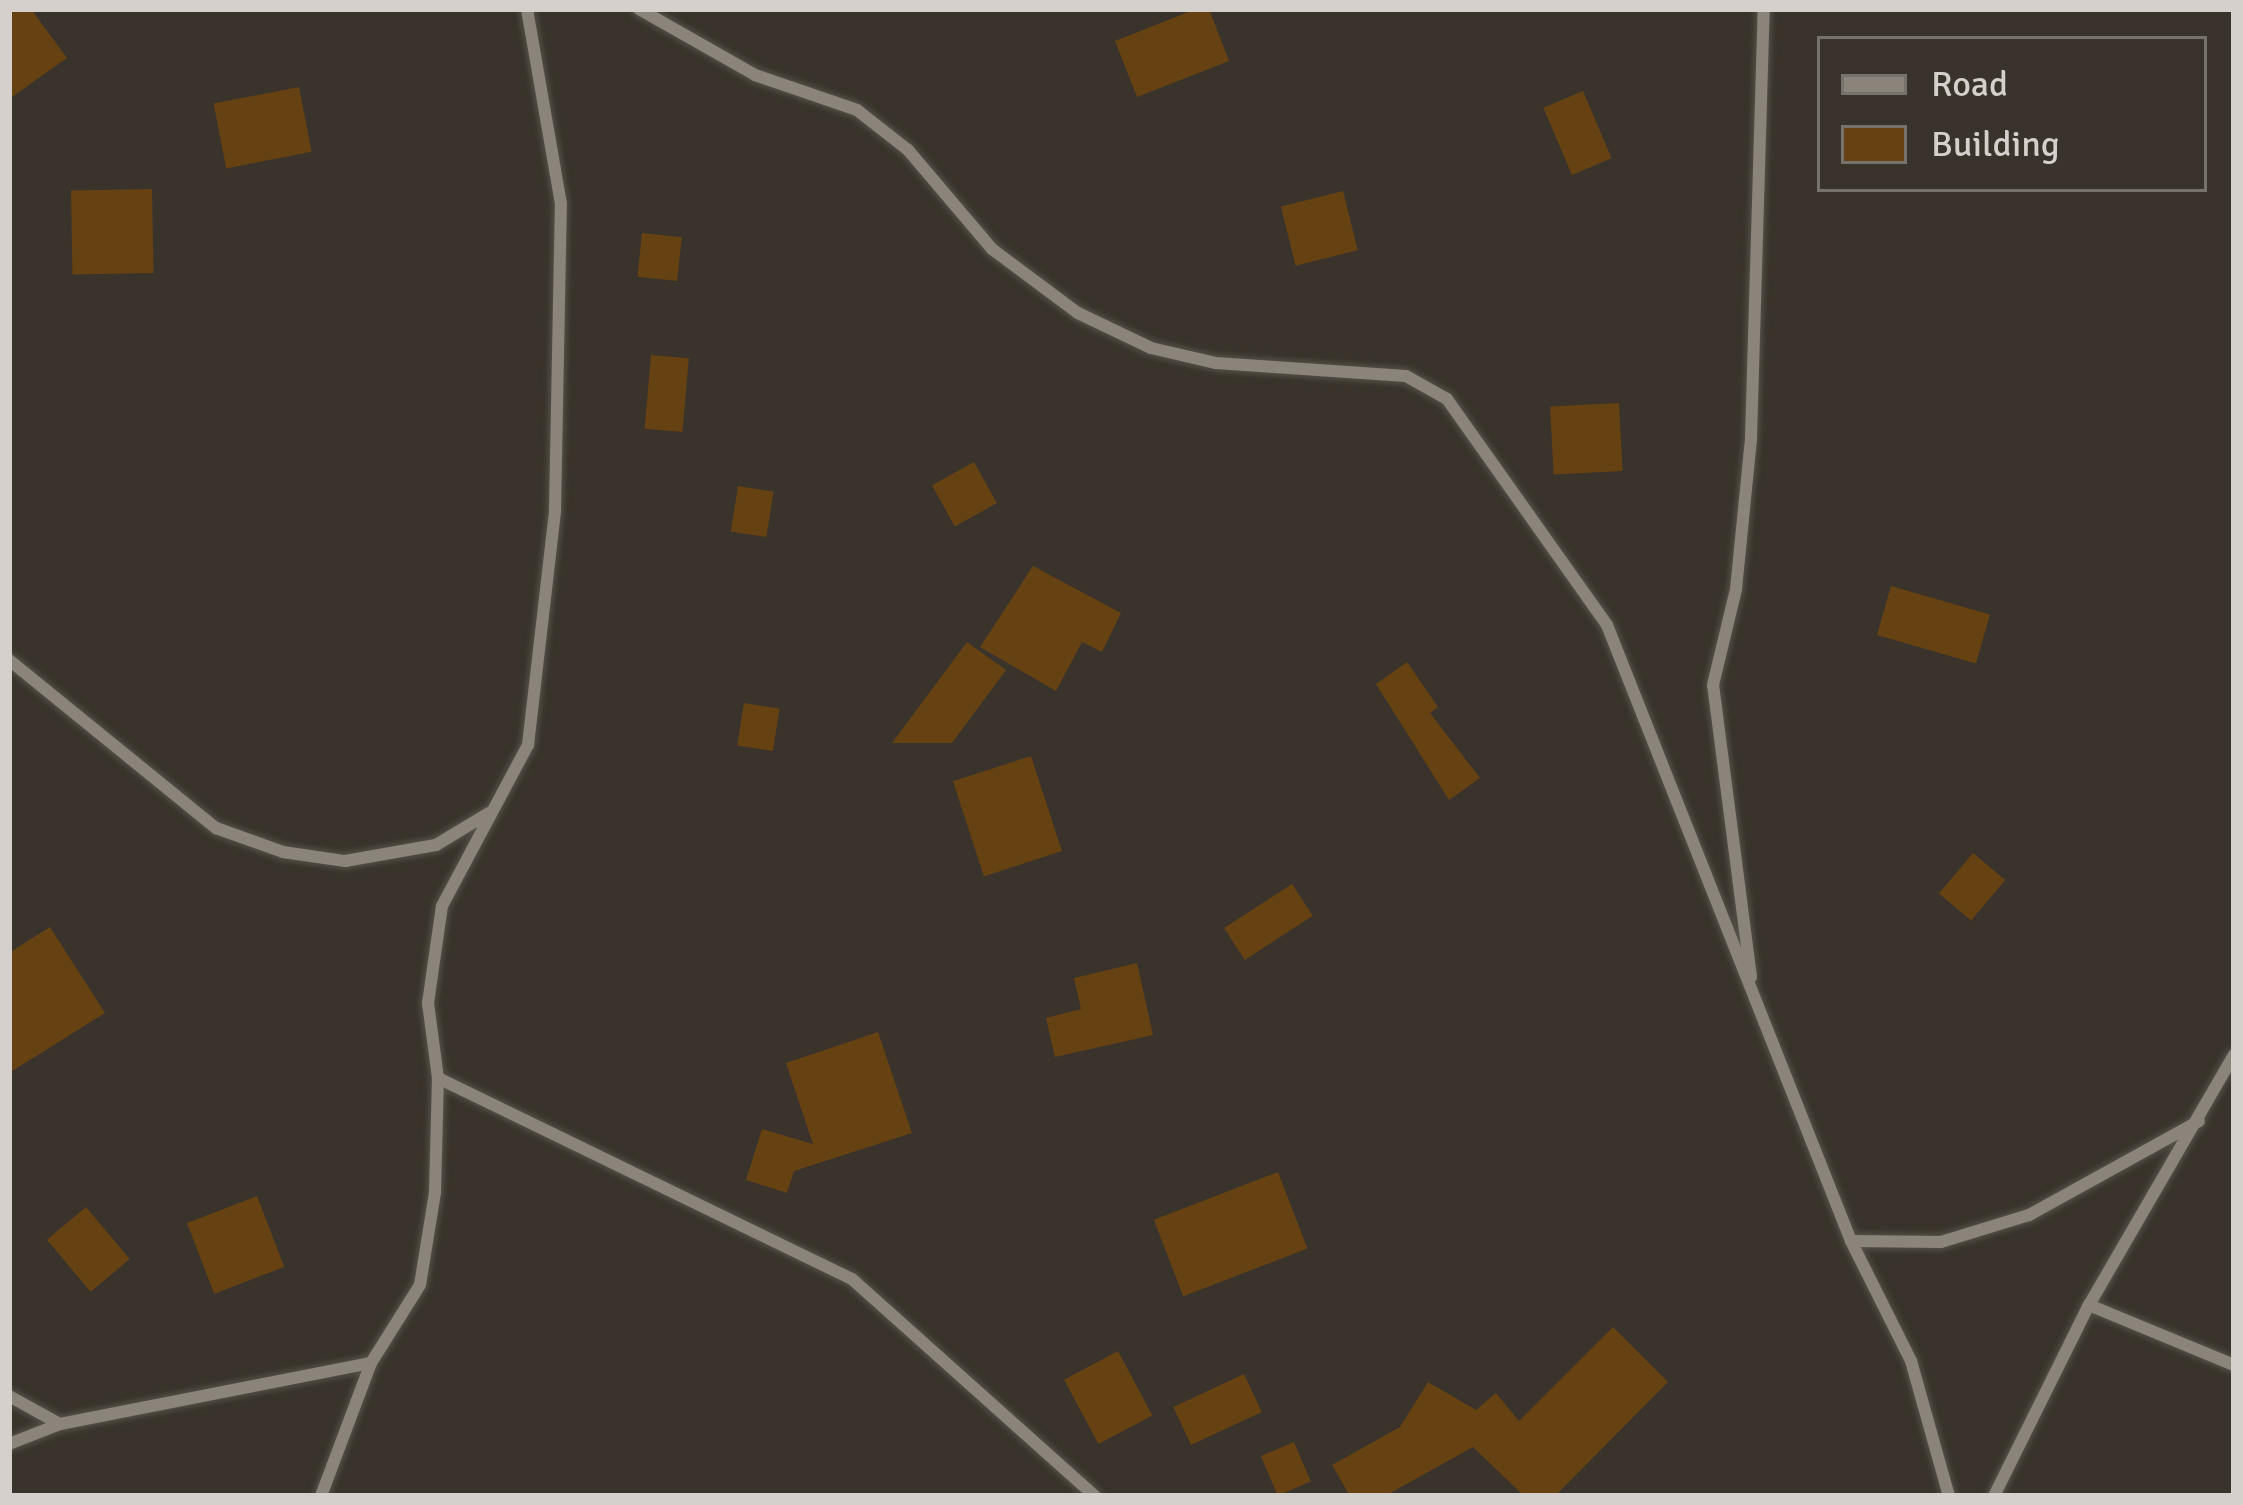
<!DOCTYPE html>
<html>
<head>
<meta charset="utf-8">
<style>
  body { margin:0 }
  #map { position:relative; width:2243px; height:1505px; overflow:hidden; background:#39332b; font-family:Signika,sans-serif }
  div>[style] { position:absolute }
  .building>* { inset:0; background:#664213; transform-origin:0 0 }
  .roads { filter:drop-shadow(0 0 3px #56514a) drop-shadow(0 0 3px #56514a) }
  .street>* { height:12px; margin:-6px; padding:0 6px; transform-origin:6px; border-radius:6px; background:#8b847a }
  span { translate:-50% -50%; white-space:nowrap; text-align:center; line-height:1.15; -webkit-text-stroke:12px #39332b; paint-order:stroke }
  .frame { position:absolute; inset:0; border:12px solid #d5d0cb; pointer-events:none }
  .legend { position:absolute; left:1817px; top:36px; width:390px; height:156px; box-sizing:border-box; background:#39332b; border:3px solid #77726b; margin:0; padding:15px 21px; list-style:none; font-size:36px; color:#d5d0cb }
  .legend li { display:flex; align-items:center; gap:24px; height:60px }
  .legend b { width:60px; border:3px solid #77726b }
</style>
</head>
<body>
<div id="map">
  <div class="building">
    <i style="clip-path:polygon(9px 9px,31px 9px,67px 58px,9px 99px)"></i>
    <i style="clip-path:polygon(1196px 9px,1209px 9px,1229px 61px,1137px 97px,1115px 41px)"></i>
    <i style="left:299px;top:87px;width:66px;height:87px;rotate:79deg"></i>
    <i style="left:1583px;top:91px;width:73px;height:43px;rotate:67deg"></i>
    <i style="left:152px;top:189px;width:84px;height:81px;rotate:89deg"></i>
    <i style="left:1343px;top:191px;width:61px;height:64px;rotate:76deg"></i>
    <i style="left:642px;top:233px;width:40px;height:44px;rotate:6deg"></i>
    <i style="left:651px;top:355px;width:38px;height:74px;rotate:5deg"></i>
    <i style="left:1619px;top:403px;width:68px;height:69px;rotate:87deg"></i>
    <i style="left:974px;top:462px;width:47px;height:48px;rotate:61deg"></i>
    <i style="left:738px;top:486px;width:36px;height:46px;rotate:9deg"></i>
    <i style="clip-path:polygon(1033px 566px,1121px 613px,1102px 652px,1082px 642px,1056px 691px,980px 647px)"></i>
    <i style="left:1891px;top:586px;width:103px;height:51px;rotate:16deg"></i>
    <i style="clip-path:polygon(967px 642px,1006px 670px,952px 743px,892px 743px)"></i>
    <i style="clip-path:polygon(1407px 662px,1438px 707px,1430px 713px,1480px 778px,1449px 800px,1376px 684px)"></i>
    <i style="left:744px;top:703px;width:36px;height:43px;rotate:9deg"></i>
    <i style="left:1031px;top:756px;width:100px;height:82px;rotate:72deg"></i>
    <i style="left:1973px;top:853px;width:42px;height:53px;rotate:40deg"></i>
    <i style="left:1292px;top:884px;width:38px;height:81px;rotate:57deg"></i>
    <i style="clip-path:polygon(50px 927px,105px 1013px,9px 1073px,9px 953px)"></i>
    <i style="clip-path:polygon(1137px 963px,1153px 1035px,1055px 1057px,1046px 1018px,1081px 1009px,1074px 978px)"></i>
    <i style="clip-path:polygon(878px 1032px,912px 1133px,794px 1171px,787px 1193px,746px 1180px,762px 1129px,813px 1144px,786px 1063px)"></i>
    <i style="left:1278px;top:1172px;width:82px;height:133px;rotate:69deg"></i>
    <i style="left:257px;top:1196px;width:76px;height:75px;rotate:69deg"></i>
    <i style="left:86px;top:1207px;width:68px;height:51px;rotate:50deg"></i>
    <i style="clip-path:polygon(1613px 1327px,1668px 1382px,1555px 1496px,1524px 1496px,1473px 1447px,1385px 1496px,1350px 1496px,1332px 1465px,1400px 1427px,1428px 1382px,1476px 1410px,1496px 1393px,1519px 1421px)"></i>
    <i style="left:1118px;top:1351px;width:73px;height:61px;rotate:62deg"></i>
    <i style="left:1244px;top:1374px;width:42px;height:78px;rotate:65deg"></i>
    <i style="left:1294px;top:1442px;width:43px;height:36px;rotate:67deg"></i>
  </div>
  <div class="roads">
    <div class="street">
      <i style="left:639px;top:9px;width:133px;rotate:29.6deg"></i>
      <i style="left:755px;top:75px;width:108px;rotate:18.9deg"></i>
      <i style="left:857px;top:110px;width:65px;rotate:38.1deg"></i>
      <i style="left:908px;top:150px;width:130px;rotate:49.7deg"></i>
      <i style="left:992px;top:249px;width:107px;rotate:36.7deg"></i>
      <i style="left:1078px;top:313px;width:81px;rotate:25.6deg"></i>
      <i style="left:1151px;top:348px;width:67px;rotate:13deg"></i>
      <i style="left:1216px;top:363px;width:190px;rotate:3.9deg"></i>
      <i style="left:1406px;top:376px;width:47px;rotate:29.3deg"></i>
      <i style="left:1447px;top:399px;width:277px;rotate:54.7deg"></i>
      <i style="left:1607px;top:625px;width:663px;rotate:68.39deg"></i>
      <i style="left:1851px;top:1241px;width:134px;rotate:63.4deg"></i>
      <i style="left:1911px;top:1361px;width:140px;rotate:74.3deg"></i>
      <i style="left:9px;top:660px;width:267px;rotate:39.1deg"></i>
      <i style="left:216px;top:828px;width:71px;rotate:19.7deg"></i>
      <i style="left:283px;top:852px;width:63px;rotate:8.3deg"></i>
      <i style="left:345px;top:861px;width:92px;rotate:-10deg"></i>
      <i style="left:436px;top:845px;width:62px;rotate:-31.1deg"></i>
      <i style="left:1751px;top:977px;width:294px;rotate:-97.4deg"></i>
      <i style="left:1713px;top:685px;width:99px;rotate:-76.5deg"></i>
      <i style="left:1736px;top:589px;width:152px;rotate:-84.3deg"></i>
      <i style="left:1751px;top:438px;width:429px;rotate:-88.3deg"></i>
      <i style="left:438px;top:1078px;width:460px;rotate:25.9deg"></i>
      <i style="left:852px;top:1279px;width:326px;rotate:41.8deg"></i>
      <i style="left:1851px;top:1241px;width:90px;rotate:0.6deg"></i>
      <i style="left:1941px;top:1242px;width:92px;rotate:-17.1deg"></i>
      <i style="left:2029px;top:1215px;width:194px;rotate:-28.9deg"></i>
      <i style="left:2089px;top:1305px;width:157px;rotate:22.5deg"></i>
      <i style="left:9px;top:1396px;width:58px;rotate:28.8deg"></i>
      <i style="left:9px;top:1444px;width:55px;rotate:-21.4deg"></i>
      <i style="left:60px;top:1424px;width:317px;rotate:-11.1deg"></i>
      <i style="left:321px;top:1496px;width:142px;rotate:-69.4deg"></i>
      <i style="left:371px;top:1363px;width:92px;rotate:-57.9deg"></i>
      <i style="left:420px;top:1285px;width:94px;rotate:-80.8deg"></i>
      <i style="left:435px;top:1192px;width:114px;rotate:-88.5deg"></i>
      <i style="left:438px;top:1078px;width:76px;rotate:-97.6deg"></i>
      <i style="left:428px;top:1003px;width:98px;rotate:-81.8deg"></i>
      <i style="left:442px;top:906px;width:183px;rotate:-61.9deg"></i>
      <i style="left:528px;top:745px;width:237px;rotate:-83.4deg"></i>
      <i style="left:555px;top:510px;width:306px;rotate:-88.9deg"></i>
      <i style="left:561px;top:204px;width:198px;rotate:-99.9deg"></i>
      <i style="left:1994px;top:1496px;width:213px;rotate:-63.6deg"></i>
      <i style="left:2089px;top:1305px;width:289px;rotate:-59.9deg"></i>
    </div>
  </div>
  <div class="frame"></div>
  <ul class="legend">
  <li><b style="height:15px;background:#8b847a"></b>Road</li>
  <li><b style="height:33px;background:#664213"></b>Building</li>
  </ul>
</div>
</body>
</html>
